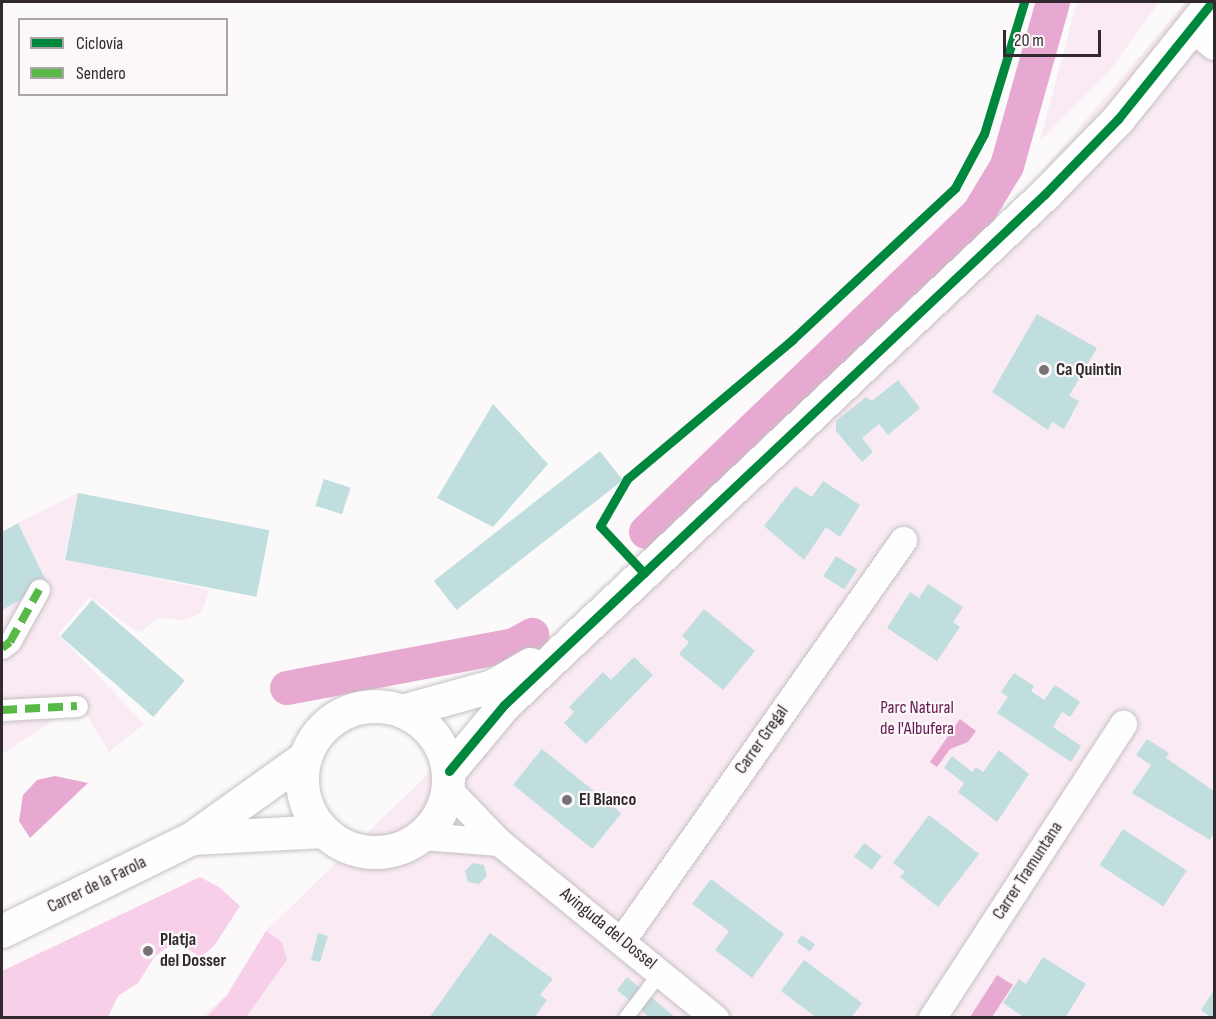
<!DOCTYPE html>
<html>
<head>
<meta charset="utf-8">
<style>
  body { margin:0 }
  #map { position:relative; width:1216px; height:1019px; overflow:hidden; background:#fbf9fa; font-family:"Sofia Sans Condensed",sans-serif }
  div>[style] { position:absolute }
  .green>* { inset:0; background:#f9eaf3 }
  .forest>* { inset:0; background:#f8cfe8 }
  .water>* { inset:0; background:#e7a9d1 }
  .canal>* { height:34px; margin:-17px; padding:0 17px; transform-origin:17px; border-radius:17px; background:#e7a9d1 }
  .building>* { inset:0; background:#c1dedf; transform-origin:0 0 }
  .roads { filter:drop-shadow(0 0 2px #c5c0c3) drop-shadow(0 0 2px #c5c0c3) }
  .service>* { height:14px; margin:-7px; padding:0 7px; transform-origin:7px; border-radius:7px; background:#fefefe }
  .pedestrian>* { height:21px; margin:-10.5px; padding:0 10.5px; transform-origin:10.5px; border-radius:10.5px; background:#fefefe }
  .minor>* { height:27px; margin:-13.5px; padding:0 13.5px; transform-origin:13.5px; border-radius:13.5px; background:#fefefe }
  .tertiary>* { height:33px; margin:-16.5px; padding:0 16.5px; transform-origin:16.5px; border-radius:16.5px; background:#fefefe }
  .tertiary>.ring { margin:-16.5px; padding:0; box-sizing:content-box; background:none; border:33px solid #fefefe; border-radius:50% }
  .quiet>* { height:8px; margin-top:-4px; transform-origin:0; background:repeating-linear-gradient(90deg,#58b947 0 15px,transparent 0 23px) }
  .cycleway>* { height:9px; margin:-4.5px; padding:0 4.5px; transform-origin:4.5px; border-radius:4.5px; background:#00873e }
  .dots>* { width:16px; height:16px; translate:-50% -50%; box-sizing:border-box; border:3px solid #fcf8fa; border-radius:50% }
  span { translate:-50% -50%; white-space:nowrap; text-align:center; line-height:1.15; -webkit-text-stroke:4.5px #fcf8fa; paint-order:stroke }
  .poi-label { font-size:18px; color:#31292d; font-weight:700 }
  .left { translate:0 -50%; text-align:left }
  .park-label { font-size:18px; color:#65174f }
  .street-label { font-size:18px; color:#31292d }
  .frame { position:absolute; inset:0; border:3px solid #31292d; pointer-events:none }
  .legend { position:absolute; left:18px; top:18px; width:210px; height:78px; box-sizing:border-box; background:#fcf8fa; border:2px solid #aba5a8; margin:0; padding:8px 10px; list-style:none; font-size:18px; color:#31292d }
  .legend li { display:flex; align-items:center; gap:12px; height:30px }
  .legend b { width:30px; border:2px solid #aba5a8 }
  .scale { position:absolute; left:1003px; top:30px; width:98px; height:27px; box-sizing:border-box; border:3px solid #31292d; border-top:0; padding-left:8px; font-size:18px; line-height:21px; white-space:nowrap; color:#31292d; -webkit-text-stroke:4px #fcf8fa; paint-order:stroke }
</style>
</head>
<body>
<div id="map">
  <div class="green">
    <i style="clip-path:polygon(1077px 2px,1159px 2px,1108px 73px,1040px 141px)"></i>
    <i style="clip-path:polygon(1186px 2px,1214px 2px,1214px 1017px,200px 1018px,227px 995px,266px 931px,1003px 217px)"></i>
    <i style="clip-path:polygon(78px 493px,64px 559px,209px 590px,208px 595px,201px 613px,186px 620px,157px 618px,141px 632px,135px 631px,90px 597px,58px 634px,144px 724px,109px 752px,80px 703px,2px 754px,2px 610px,48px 585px,18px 523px)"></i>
  </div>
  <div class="forest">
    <i style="clip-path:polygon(200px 877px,219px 887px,240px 906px,214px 946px,201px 957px,175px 942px,155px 956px,138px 983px,118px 996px,108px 1017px,2px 1017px,2px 971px)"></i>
    <i style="clip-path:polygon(266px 931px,282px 942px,287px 960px,246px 1017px,207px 1017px,227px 995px)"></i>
  </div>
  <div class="water">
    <i style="clip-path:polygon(960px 719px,976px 731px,968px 742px,950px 749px,937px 767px,930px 762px)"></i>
    <i style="clip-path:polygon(55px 776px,88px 783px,30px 838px,19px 821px,23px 795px,37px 780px)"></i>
    <i style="clip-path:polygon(997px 975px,1013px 985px,992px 1017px,970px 1017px)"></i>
  </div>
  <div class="canal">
    <i style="left:646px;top:532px;width:460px;rotate:-43.8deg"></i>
    <i style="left:978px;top:214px;width:56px;rotate:-58.9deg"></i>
    <i style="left:1007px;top:166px;width:170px;rotate:-74.3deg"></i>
    <i style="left:287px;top:688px;width:231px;rotate:-10.7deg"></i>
    <i style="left:514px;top:645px;width:21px;rotate:-29deg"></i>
  </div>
  <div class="building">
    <i style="clip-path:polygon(1037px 314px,1097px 348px,1069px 396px,1079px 401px,1064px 429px,1052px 422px,1048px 430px,992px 392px)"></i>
    <i style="clip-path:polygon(898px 380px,920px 408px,888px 435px,879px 424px,862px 438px,873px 452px,862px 462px,836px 431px,836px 421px,866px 397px,872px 401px)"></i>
    <i style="clip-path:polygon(493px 404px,548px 464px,493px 527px,437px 498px)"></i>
    <i style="left:600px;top:451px;width:37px;height:211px;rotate:52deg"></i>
    <i style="left:324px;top:479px;width:28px;height:28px;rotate:18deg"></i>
    <i style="clip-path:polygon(823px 481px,860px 505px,840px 537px,826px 527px,804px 560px,764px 526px,795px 486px,812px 497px)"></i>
    <i style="left:78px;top:493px;width:195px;height:68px;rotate:11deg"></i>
    <i style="clip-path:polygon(18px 523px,48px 585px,2px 610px,2px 532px)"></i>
    <i style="left:836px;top:556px;width:25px;height:24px;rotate:32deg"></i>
    <i style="clip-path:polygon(928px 584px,963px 607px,953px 622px,960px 627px,937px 661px,887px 628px,910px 592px,919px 598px)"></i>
    <i style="left:92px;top:600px;width:123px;height:48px;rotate:41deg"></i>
    <i style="clip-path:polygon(704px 609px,755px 651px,723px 690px,679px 654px,689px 642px,682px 636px)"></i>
    <i style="clip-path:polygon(634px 657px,653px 675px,586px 744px,564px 723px,574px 712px,569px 707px,603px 672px,611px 680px)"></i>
    <i style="clip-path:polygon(1014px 673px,1034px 686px,1031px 691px,1044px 700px,1055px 685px,1080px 702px,1070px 717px,1062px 712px,1053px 727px,1081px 746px,1071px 762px,997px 713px,1008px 697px,1001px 692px)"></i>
    <i style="clip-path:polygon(1147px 739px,1169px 753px,1166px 758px,1214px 791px,1214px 833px,1210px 840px,1132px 793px,1151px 765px,1136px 755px)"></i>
    <i style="left:542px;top:749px;width:102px;height:46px;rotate:39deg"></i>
    <i style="clip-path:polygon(999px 750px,1029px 774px,997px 822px,958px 792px,964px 783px,944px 768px,952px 756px,972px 772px,976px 767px,983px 772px)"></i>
    <i style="clip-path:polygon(929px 815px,979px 854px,938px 907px,900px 877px,905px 872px,893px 863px)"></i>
    <i style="left:1123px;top:829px;width:76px;height:43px;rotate:33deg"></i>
    <i style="left:864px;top:843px;width:22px;height:17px;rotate:36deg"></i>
    <i style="clip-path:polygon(473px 863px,484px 865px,487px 876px,479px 884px,468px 882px,465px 871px)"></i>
    <i style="clip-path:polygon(711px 879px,784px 934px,752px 978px,715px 950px,729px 931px,692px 904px)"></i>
    <i style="clip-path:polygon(318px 933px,328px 936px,320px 962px,311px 960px)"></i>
    <i style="clip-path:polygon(490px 933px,553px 979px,540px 995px,547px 1000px,534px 1018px,429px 1018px)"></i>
    <i style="left:802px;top:935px;width:16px;height:9px;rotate:35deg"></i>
    <i style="clip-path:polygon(1043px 957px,1086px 984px,1065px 1018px,1025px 1018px,1003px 1003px,1019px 979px,1026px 984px)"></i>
    <i style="clip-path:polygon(804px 960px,862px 1003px,851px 1018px,817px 1018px,781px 991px)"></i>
    <i style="clip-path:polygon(627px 977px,676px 1018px,650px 1018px,617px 990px)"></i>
    <i style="clip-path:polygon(1214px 990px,1214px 1018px,1212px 1018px,1201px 1010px)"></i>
  </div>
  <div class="roads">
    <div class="service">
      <i style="left:626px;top:1018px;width:58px;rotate:-52.7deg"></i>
    </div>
    <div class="pedestrian">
      <i style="left:2px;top:648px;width:10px;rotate:-37deg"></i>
      <i style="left:10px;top:642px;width:60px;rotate:-60.9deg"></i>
      <i style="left:2px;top:710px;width:75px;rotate:-3.1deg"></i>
    </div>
    <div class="minor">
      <i style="left:1192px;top:29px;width:28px;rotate:38deg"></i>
      <i style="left:448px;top:789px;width:74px;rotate:46.1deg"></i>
      <i style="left:499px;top:842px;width:279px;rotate:39.2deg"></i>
      <i style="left:422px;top:836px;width:77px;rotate:4.5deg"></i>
      <i style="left:622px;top:940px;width:489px;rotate:-54.9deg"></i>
      <i style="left:932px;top:1018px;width:351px;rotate:-57deg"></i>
    </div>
    <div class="tertiary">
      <i class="ring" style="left:302px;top:706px;width:113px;height:113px"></i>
      <i style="left:402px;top:711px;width:93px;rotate:-15.5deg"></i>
      <i style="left:492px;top:686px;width:44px;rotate:-30.1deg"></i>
      <i style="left:449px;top:771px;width:86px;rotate:-50.2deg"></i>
      <i style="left:504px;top:705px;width:744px;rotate:-43.37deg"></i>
      <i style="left:1045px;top:194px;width:105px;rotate:-45.8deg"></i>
      <i style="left:1118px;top:119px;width:150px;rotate:-51.2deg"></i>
      <i style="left:194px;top:838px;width:128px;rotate:-3.1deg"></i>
      <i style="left:2px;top:931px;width:212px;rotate:-26.1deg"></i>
      <i style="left:192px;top:838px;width:139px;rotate:-35.6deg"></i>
    </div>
  </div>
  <div class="quiet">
    <i style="left:2px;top:648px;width:10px;rotate:-37deg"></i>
    <i style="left:10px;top:642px;width:60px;rotate:-60.9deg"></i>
    <i style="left:2px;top:710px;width:75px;rotate:-3.1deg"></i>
  </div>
  <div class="cycleway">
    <i style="left:644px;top:573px;width:64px;rotate:-133.1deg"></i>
    <i style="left:600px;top:526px;width:54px;rotate:-60.1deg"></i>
    <i style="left:627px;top:479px;width:216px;rotate:-40.1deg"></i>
    <i style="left:792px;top:340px;width:223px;rotate:-43deg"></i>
    <i style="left:955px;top:188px;width:61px;rotate:-61.8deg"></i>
    <i style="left:984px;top:134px;width:138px;rotate:-73.1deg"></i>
    <i style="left:449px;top:771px;width:86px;rotate:-50.2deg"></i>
    <i style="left:504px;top:705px;width:744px;rotate:-43.37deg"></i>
    <i style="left:1045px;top:194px;width:105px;rotate:-45.8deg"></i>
    <i style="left:1118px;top:119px;width:150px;rotate:-51.2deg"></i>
  </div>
  <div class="dots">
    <i style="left:1044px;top:370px;background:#787275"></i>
    <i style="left:567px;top:800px;background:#787275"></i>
    <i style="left:148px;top:951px;background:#787275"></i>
  </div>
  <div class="poi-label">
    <span class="left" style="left:1056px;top:370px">Ca Quintin</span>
    <span class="left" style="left:579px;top:800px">El Blanco</span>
    <span class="left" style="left:160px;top:951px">Platja<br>del Dosser</span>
  </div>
  <div class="park-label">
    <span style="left:917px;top:719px">Parc Natural<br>de l'Albufera</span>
  </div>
  <div class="street-label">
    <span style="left:762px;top:740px;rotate:-55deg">Carrer Gregal</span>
    <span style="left:1028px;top:871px;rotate:-57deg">Carrer Tramuntana</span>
    <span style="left:97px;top:885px;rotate:-26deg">Carrer de la Farola</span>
    <span style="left:608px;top:929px;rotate:39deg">Avinguda del Dossel</span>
  </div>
  <div class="frame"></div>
  <ul class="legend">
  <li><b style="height:8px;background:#00873e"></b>Ciclovía</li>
  <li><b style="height:8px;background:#58b947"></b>Sendero</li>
  </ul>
  <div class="scale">20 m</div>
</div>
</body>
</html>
